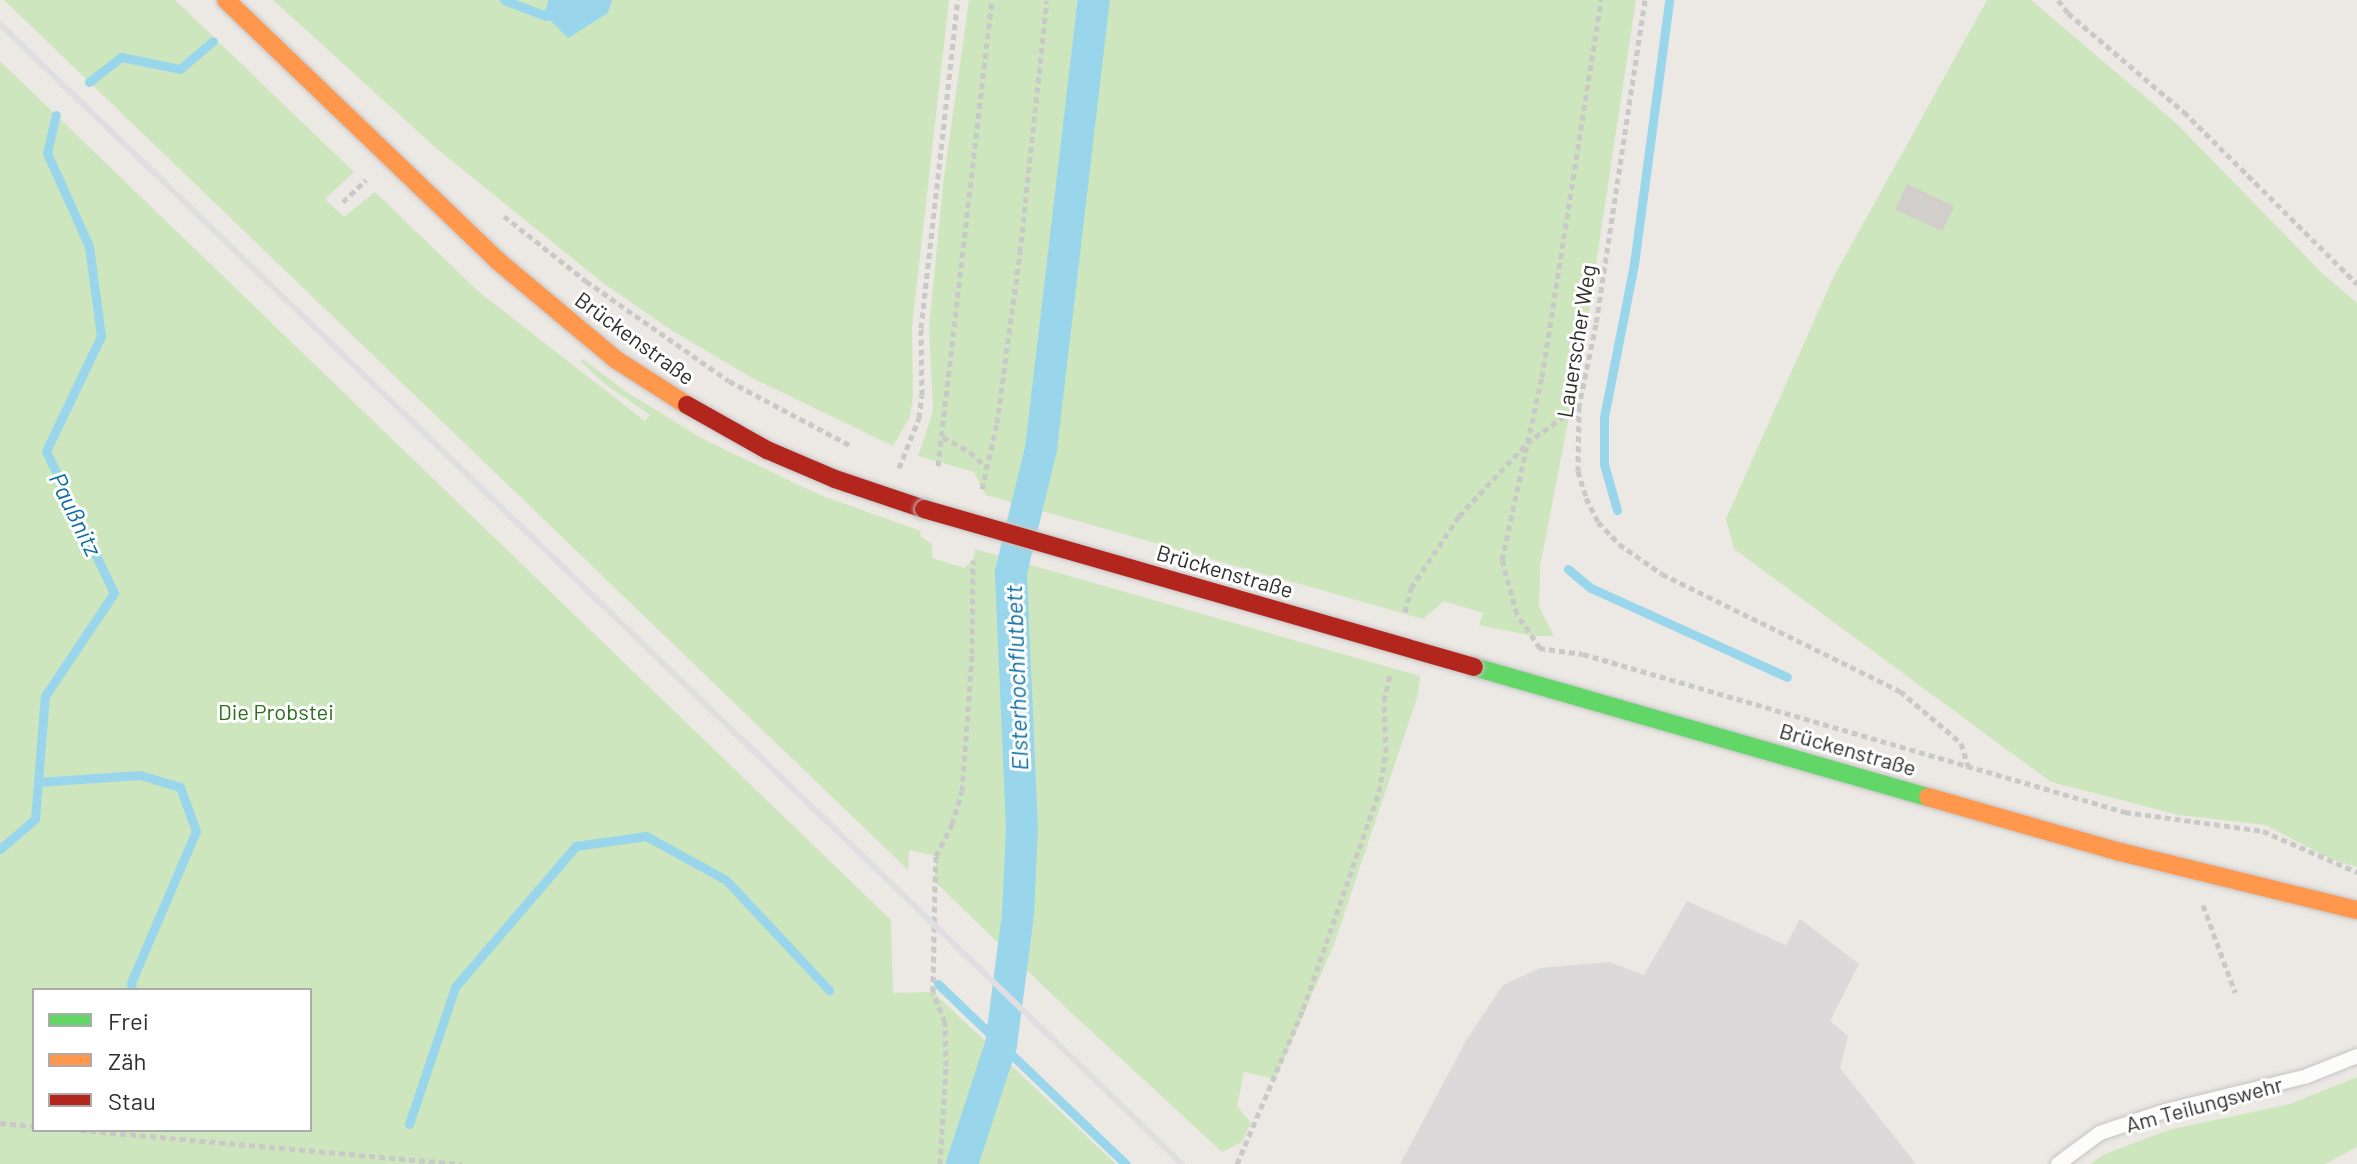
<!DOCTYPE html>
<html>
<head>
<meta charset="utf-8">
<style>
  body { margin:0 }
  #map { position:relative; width:2357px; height:1164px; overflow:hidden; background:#ece8e4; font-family:Barlow,sans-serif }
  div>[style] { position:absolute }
  .industrial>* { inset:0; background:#dcd9db }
  .green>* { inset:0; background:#cee6be }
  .water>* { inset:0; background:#99d6ec }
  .stream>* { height:9px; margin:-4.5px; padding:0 4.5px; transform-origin:4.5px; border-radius:4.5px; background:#99d6ec }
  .canal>* { height:32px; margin:-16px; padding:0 16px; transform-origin:16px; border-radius:16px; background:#99d6ec }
  .building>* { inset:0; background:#d1cecb; transform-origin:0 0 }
  .path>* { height:5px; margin-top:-2.5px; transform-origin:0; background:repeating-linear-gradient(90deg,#c9c9c8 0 6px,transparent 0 10px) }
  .roads { filter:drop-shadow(0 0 2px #c5c4c5) drop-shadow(0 0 2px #c5c4c5) }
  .lane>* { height:14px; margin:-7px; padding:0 7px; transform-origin:7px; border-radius:7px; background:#fcfcfb }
  .fast>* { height:18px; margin:-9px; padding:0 9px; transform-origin:9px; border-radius:9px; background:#63d668 }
  .slow>* { height:18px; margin:-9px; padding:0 9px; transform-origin:9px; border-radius:9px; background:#ff974d }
  .jam>* { height:18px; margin:-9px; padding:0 9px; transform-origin:9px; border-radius:9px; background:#b3261e }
  .rail>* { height:6px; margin:-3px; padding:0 3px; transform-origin:3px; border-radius:3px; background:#dfdfe1 }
  .bridges { filter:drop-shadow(0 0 2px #c5c4c5) drop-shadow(0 0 2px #c5c4c5) }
  .jam-bridge>* { height:18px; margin:-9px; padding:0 9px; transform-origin:9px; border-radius:9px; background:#b3261e }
  span { translate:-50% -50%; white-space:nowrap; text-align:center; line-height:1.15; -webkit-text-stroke:6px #fff; paint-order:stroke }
  .street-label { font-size:22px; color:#2e2e2e }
  .park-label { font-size:22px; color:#2c6e1b }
  .water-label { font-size:24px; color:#0d6fa3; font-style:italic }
  .legend { position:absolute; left:32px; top:988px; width:280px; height:144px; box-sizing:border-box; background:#fff; border:2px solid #ababab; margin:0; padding:10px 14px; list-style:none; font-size:24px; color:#2e2e2e }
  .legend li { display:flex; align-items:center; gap:16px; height:40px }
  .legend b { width:40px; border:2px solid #ababab }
</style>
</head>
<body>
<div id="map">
  <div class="industrial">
    <i style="clip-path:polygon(1687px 901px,1786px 945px,1800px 919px,1859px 964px,1830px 1021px,1848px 1036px,1840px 1068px,1916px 1164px,1400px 1164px,1467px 1039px,1503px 985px,1540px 968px,1609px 962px,1644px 975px)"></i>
  </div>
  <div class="green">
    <i style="clip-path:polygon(4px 0,175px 0,354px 172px,325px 199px,344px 217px,375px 192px,479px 292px,645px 421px,650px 415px,606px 385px,581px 362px,583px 359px,625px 391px,703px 439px,820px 495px,921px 531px,920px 536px,932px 544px,932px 558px,964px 568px,973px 560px,975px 549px,1420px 676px,1418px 695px,1333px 947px,1275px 1079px,1244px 1072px,1237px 1106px,1251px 1123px,1242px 1142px,1222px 1152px,1063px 1005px,935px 882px,936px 856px,909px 850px,908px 870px)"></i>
    <i style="clip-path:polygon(273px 0,548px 0,546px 16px,608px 13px,612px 0,949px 0,912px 327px,913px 395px,910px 417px,893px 446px,752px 378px,671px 330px,603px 283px,436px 148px)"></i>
    <i style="clip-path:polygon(969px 0,1636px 0,1587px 323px,1540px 567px,1539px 607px,1554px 636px,1533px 636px,1479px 625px,1483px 613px,1444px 601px,1423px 619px,986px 495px,974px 472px,918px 456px,933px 411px,929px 328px,943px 184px)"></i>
    <i style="clip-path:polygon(1987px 0,2031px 0,2177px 124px,2322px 273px,2357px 303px,2357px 867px,2331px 859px,2265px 825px,2179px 815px,2051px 782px,1734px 549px,1726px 519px,1833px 278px)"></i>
    <i style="clip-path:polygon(evenodd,0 61px,891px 920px,893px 993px,933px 992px,1116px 1164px,0 1164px,0 61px,34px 990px,310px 990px,310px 1130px,34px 1130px,34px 990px)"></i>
    <i style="clip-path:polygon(2357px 1077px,2357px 1147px,2325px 1164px,2090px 1164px,2103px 1155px,2168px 1130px,2290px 1104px)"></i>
  </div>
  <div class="water">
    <i style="clip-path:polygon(548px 0,612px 0,608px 13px,568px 38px,546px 16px)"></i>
  </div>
  <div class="stream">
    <i style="left:504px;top:0;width:45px;rotate:20.9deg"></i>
    <i style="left:546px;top:16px;width:18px;rotate:-63deg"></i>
    <i style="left:89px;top:82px;width:41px;rotate:-38deg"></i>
    <i style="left:121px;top:57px;width:60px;rotate:11.5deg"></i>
    <i style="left:180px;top:69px;width:43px;rotate:-40.3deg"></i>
    <i style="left:1617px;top:510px;width:48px;rotate:-105.8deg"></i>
    <i style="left:1604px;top:464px;width:47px;rotate:-90deg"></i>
    <i style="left:1604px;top:417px;width:156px;rotate:-78.9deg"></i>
    <i style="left:1634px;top:264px;width:266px;rotate:-82.4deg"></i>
    <i style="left:1568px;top:569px;width:30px;rotate:40deg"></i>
    <i style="left:1591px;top:588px;width:215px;rotate:24.4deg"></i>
    <i style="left:38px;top:782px;width:102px;rotate:-3.9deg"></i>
    <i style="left:140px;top:775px;width:42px;rotate:16.7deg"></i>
    <i style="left:180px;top:787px;width:47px;rotate:70deg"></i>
    <i style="left:196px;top:831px;width:165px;rotate:113.2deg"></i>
    <i style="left:131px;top:983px;width:7px;rotate:82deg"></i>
    <i style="left:0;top:849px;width:46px;rotate:-40.6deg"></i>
    <i style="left:35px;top:819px;width:123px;rotate:-85.4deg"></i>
    <i style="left:45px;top:696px;width:124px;rotate:-56.2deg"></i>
    <i style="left:114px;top:593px;width:157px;rotate:-115.6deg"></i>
    <i style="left:46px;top:451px;width:127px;rotate:-64.4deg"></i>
    <i style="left:101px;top:336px;width:91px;rotate:-97.6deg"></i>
    <i style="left:89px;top:246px;width:102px;rotate:-114.3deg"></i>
    <i style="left:47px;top:153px;width:39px;rotate:-77deg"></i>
    <i style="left:938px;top:984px;width:260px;rotate:43.8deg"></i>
    <i style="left:409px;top:1124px;width:145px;rotate:-71.4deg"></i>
    <i style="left:455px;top:987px;width:186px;rotate:-49.4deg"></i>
    <i style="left:576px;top:846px;width:71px;rotate:-8.1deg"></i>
    <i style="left:646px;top:836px;width:91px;rotate:28.8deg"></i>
    <i style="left:726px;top:880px;width:151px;rotate:46.9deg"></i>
  </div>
  <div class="canal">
    <i style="left:962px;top:1164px;width:125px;rotate:-71.9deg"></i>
    <i style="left:1001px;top:1045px;width:132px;rotate:-82.6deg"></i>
    <i style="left:1018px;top:914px;width:86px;rotate:-87.3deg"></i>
    <i style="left:1022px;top:828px;width:256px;rotate:-92.5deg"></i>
    <i style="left:1011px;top:572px;width:127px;rotate:-76.3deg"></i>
    <i style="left:1041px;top:449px;width:452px;rotate:-83.3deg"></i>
  </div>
  <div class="building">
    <i style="left:1907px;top:184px;width:52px;height:28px;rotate:25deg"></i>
  </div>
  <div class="path">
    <i style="left:1645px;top:0;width:328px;rotate:98.6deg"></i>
    <i style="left:1596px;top:324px;width:84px;rotate:101.7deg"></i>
    <i style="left:1579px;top:406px;width:65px;rotate:90.9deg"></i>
    <i style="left:1578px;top:471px;width:28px;rotate:73deg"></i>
    <i style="left:1586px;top:498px;width:27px;rotate:63deg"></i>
    <i style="left:1598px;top:522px;width:30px;rotate:46deg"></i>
    <i style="left:1619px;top:544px;width:52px;rotate:34.9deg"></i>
    <i style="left:1662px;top:574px;width:265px;rotate:26.2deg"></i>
    <i style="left:1900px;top:691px;width:80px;rotate:40.4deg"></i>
    <i style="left:1961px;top:743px;width:24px;rotate:73deg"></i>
    <i style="left:2058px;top:0;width:16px;rotate:52deg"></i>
    <i style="left:2068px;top:13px;width:153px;rotate:40.5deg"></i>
    <i style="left:2184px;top:112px;width:244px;rotate:44.8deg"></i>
    <i style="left:343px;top:202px;width:32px;rotate:-44deg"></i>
    <i style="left:504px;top:216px;width:105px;rotate:38.4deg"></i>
    <i style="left:586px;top:281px;width:174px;rotate:35deg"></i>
    <i style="left:729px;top:381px;width:138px;rotate:28deg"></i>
    <i style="left:943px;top:437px;width:31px;rotate:29deg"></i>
    <i style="left:970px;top:452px;width:23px;rotate:43deg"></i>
    <i style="left:938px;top:466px;width:469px;rotate:-83.4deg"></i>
    <i style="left:899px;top:468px;width:54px;rotate:-68.2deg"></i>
    <i style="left:919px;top:418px;width:23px;rotate:-83deg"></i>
    <i style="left:922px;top:395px;width:67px;rotate:-90.9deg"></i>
    <i style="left:921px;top:328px;width:330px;rotate:-83.6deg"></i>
    <i style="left:982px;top:489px;width:68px;rotate:-77.2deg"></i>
    <i style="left:997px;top:423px;width:173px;rotate:-82.3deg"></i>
    <i style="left:1020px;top:252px;width:253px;rotate:-83.9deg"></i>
    <i style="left:1405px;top:612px;width:25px;rotate:-76deg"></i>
    <i style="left:1411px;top:588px;width:87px;rotate:-56.3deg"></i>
    <i style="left:1459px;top:516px;width:100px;rotate:-47deg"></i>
    <i style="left:1527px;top:443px;width:63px;rotate:-36deg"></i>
    <i style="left:1539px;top:648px;width:44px;rotate:7.8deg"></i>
    <i style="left:1583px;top:654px;width:565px;rotate:16.25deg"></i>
    <i style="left:2125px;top:812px;width:139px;rotate:7.8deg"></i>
    <i style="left:2263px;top:831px;width:103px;rotate:23.6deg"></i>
    <i style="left:1540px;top:648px;width:41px;rotate:-124.1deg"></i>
    <i style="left:1517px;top:614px;width:56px;rotate:-105.5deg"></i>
    <i style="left:1502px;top:560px;width:187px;rotate:-77.7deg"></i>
    <i style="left:1542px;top:377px;width:382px;rotate:-81.1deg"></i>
    <i style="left:2203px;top:905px;width:93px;rotate:69.8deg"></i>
    <i style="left:0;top:1123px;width:34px;rotate:5deg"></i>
    <i style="left:80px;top:1130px;width:384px;rotate:5.1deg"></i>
    <i style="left:940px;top:1164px;width:98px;rotate:-86.5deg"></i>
    <i style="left:946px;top:1066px;width:44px;rotate:-91.3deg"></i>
    <i style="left:945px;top:1022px;width:32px;rotate:-112deg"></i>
    <i style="left:933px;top:992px;width:110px;rotate:-89deg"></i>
    <i style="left:935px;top:882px;width:26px;rotate:-88deg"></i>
    <i style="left:936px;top:856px;width:36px;rotate:-63deg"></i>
    <i style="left:952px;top:824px;width:34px;rotate:-73deg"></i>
    <i style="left:962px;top:791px;width:137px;rotate:-85.8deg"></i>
    <i style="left:972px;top:654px;width:94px;rotate:-89.4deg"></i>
    <i style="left:1237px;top:1164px;width:168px;rotate:-66.9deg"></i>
    <i style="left:1303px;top:1009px;width:230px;rotate:-70.7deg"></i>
    <i style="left:1379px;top:792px;width:41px;rotate:-80.1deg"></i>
    <i style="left:1386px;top:752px;width:51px;rotate:-92.2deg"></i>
    <i style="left:1384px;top:701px;width:26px;rotate:-77deg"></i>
  </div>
  <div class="roads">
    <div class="lane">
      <i style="left:2058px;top:1164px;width:52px;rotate:-36.4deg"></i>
      <i style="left:2100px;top:1133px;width:69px;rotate:-18.7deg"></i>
      <i style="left:2165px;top:1111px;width:146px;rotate:-13.8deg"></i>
      <i style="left:2307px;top:1076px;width:54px;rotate:-21.8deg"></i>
    </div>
    <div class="fast">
      <i style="left:1474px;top:667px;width:472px;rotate:16deg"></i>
    </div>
    <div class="slow">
      <i style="left:226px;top:0;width:377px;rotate:43.8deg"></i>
      <i style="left:498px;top:261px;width:153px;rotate:39.9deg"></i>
      <i style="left:615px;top:359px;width:85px;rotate:32.6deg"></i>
      <i style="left:1928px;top:797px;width:200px;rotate:16deg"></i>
      <i style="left:2120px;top:852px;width:244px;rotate:13.8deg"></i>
    </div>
    <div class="jam">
      <i style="left:687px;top:405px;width:92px;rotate:29.4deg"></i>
      <i style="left:767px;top:450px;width:74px;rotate:23.1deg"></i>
      <i style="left:835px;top:479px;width:94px;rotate:18.6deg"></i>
    </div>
  </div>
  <div class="rail">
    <i style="left:0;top:24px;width:1642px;rotate:43.96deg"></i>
  </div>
  <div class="bridges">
    <div class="jam-bridge">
      <i style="left:924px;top:509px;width:572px;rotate:16.03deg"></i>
    </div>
  </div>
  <div class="street-label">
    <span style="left:635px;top:338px;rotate:36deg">Brückenstraße</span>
    <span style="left:1576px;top:341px;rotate:-81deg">Lauerscher Weg</span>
    <span style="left:1225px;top:571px;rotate:16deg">Brückenstraße</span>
    <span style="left:1848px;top:749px;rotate:16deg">Brückenstraße</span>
    <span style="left:2204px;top:1104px;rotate:-15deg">Am Teilungswehr</span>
  </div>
  <div class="park-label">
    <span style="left:276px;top:712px">Die Probstei</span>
  </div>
  <div class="water-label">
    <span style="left:76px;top:514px;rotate:64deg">Paußnitz</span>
    <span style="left:1016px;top:678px;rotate:-92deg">Elsterhochflutbett</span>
  </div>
  <ul class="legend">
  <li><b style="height:10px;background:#63d668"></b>Frei</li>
  <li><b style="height:10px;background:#ff974d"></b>Zäh</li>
  <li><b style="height:10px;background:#b3261e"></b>Stau</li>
  </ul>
</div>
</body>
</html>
